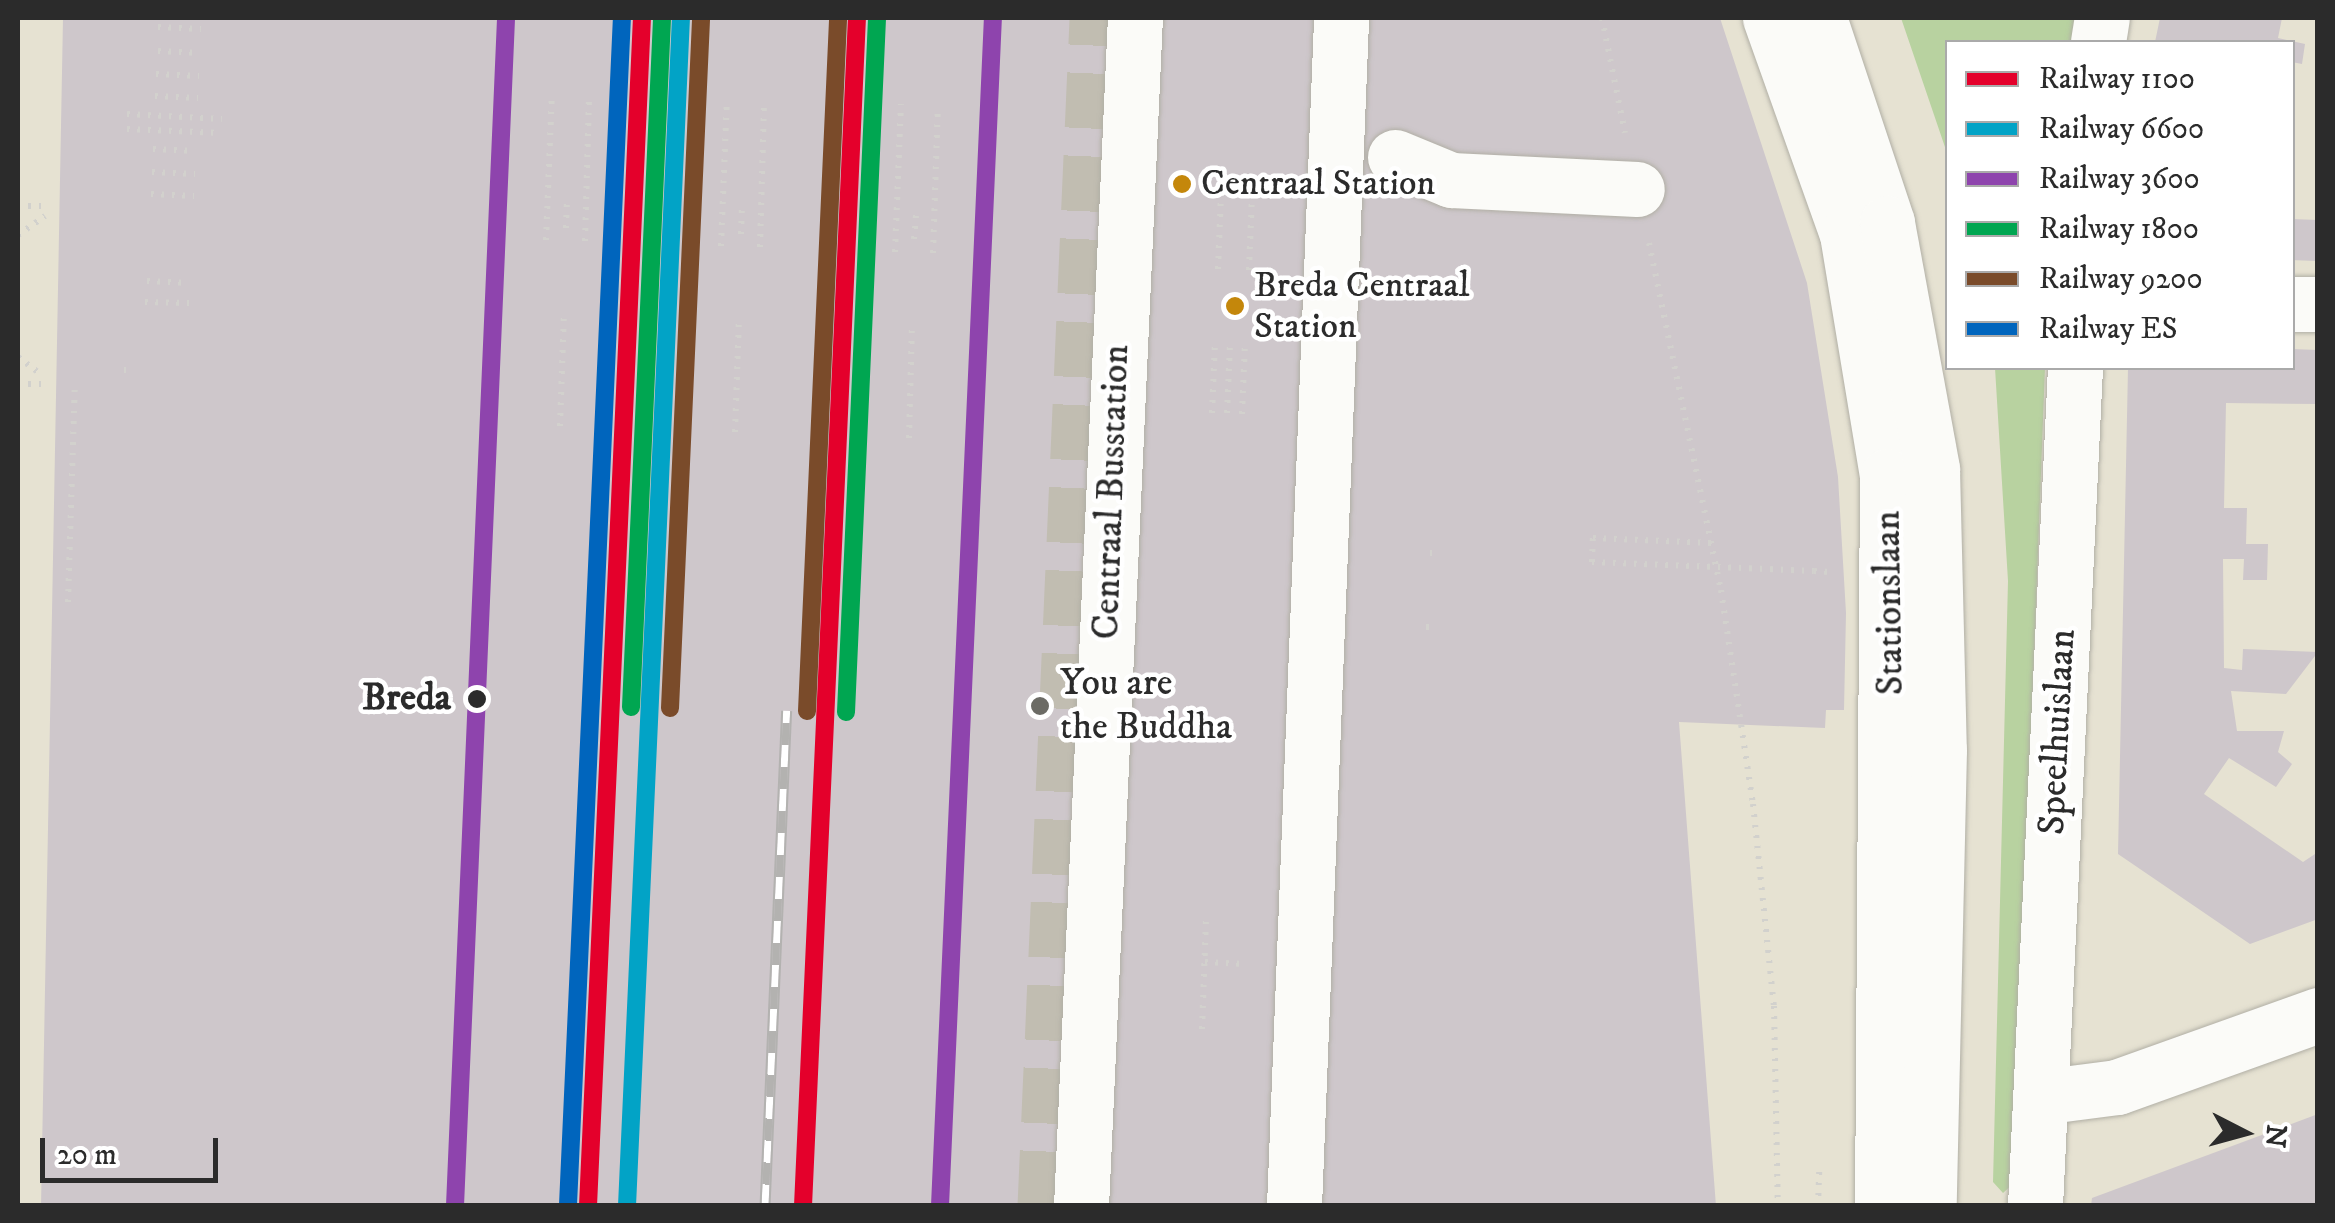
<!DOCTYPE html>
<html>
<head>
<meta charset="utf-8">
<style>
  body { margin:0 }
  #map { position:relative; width:2335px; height:1223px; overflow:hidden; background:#e6e2d2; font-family:"IM FELL DW Pica",serif }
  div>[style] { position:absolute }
  .green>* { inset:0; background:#b8d2a0 }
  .building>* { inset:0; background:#cec7cb; transform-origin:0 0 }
  .minor-tunnel>* { height:55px; margin-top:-27.5px; transform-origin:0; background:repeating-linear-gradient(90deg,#c1bdb1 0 55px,transparent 0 83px) }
  .path>* { height:6px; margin-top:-3px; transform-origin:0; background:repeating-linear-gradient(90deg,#d2d1cd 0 2.5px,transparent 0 10.5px) }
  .roads { filter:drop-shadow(0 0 2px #b1afa5) drop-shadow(0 0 2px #b1afa5) }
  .minor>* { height:55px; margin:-27.5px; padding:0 27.5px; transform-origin:27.5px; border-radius:27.5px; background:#fbfbf8 }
  .major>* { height:55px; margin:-27.5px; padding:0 27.5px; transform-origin:27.5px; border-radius:27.5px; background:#fbfbf8 }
  .rail>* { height:11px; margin-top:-5.5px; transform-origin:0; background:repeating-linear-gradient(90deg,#fff 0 22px,#b3b2b0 0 44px); box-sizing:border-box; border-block:2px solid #b3b2b0 }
  .path-bridge>* { height:6px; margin-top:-3px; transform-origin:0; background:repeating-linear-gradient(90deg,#d2d1cd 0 2.5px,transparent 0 10.5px) }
  .rail-1>* { height:18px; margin:-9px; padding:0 9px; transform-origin:9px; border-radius:9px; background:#e4002b }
  .rail-2>* { height:18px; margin:-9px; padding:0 9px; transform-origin:9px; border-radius:9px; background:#02a3c6 }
  .rail-3>* { height:18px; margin:-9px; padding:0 9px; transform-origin:9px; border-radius:9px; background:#8e44ad }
  .rail-4>* { height:18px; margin:-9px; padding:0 9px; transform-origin:9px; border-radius:9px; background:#00a651 }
  .rail-5>* { height:18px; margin:-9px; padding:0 9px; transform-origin:9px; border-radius:9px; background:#7a4b2a }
  .rail-6>* { height:18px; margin:-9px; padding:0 9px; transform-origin:9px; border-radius:9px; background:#0065bd }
  .dots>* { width:28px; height:28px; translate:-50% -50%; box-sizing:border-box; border:5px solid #fff; border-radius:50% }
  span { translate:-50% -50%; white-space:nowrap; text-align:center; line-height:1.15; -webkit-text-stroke:9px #fff; paint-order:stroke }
  .bus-label { font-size:36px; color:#2b2b2b }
  .left { translate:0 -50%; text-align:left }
  .street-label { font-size:38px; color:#2b2b2b }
  .poi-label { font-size:38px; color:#2b2b2b }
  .stop-label { font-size:38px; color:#2b2b2b; font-weight:700 }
  .right { translate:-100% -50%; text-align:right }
  .frame { position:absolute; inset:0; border:20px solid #2b2b2b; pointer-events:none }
  .legend { position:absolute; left:1945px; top:40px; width:350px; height:330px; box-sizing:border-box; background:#fff; border:2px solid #aaa; margin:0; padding:12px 18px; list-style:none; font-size:30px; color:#2b2b2b }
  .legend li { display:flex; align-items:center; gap:20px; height:50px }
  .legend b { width:50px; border:2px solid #aaa }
  .north { position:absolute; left:2195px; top:1083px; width:100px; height:100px; -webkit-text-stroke:8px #fff; paint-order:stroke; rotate:96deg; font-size:28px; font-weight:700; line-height:40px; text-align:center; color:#2b2b2b }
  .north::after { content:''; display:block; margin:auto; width:35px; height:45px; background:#2b2b2b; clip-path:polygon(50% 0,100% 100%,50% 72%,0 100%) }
  .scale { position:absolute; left:40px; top:1138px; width:178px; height:45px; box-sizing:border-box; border:5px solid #2b2b2b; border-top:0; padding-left:12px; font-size:30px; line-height:35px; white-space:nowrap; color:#2b2b2b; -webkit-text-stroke:8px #fff; paint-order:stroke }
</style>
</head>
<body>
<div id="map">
  <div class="green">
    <i style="clip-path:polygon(1901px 18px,2075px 18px,2073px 42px,1948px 42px,1947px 153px)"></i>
    <i style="clip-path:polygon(1995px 368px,2045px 368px,2014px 1183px,2003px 1193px,1993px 1182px,2008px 581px)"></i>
  </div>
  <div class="building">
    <i style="clip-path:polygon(63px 18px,1720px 18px,1807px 283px,1838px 477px,1846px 613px,1844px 710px,1826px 710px,1825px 728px,1679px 722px,1716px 1206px,41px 1206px)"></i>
    <i style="clip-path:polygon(2160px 18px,2282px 18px,2278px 38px,2305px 44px,2302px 64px,2292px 62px,2292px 42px,2155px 42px)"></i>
    <i style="left:2292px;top:219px;width:26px;height:41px;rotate:2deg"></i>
    <i style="clip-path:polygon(2292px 349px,2318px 350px,2318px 404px,2226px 403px,2224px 508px,2247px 508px,2246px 544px,2268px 544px,2267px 580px,2243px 580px,2244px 559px,2223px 559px,2224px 668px,2242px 670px,2243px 649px,2318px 652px,2286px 694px,2231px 691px,2237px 731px,2284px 731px,2278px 752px,2292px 764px,2276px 787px,2229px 758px,2204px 794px,2303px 862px,2318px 852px,2318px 919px,2250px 944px,2118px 854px,2128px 368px,2292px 368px)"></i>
    <i style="clip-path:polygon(2318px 1114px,2318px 1206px,2091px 1206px,2092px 1198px)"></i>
  </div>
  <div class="minor-tunnel">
    <i style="left:1045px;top:1206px;width:1189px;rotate:-87.49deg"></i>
  </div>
  <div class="path">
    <i style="left:1602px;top:18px;width:117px;rotate:78.7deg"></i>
    <i style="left:158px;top:27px;width:43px;rotate:2.7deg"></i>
    <i style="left:158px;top:51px;width:42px;rotate:2.7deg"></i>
    <i style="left:156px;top:74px;width:43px;rotate:2.7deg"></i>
    <i style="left:155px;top:96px;width:43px;rotate:2.7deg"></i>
    <i style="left:127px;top:114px;width:95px;rotate:3deg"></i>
    <i style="left:127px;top:129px;width:94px;rotate:2.4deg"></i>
    <i style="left:153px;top:149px;width:42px;rotate:2.7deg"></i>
    <i style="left:152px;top:172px;width:43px;rotate:2.7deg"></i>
    <i style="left:151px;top:194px;width:43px;rotate:2.7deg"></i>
    <i style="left:18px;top:206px;width:27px"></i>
    <i style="left:566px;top:228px;width:25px;rotate:-88deg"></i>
    <i style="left:741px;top:234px;width:25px;rotate:-88deg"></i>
    <i style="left:18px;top:235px;width:33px;rotate:-35deg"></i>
    <i style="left:914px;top:239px;width:24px;rotate:-85deg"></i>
    <i style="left:546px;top:240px;width:147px;rotate:-87.7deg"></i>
    <i style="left:585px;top:241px;width:147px;rotate:-88.4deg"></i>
    <i style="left:1649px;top:243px;width:354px;rotate:78.3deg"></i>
    <i style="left:1721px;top:590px;width:216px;rotate:81.5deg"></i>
    <i style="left:1753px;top:804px;width:203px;rotate:84.1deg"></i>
    <i style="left:1774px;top:1006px;width:200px;rotate:88.9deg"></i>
    <i style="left:721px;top:246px;width:147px;rotate:-87.7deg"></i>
    <i style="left:760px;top:247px;width:147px;rotate:-88.4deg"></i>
    <i style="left:895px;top:252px;width:148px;rotate:-87.7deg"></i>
    <i style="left:933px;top:253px;width:147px;rotate:-88.1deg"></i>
    <i style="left:1218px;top:269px;width:76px;rotate:-87.7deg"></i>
    <i style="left:1249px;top:270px;width:76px;rotate:-87.7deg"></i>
    <i style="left:147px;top:281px;width:42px;rotate:2.7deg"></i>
    <i style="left:145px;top:302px;width:44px;rotate:1.3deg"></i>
    <i style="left:18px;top:357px;width:30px;rotate:37deg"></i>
    <i style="left:124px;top:370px;width:4px"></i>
    <i style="left:18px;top:384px;width:23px"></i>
    <i style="left:1212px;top:413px;width:71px;rotate:-87.6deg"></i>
    <i style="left:1227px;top:413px;width:70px;rotate:-87.5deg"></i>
    <i style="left:1242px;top:414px;width:71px;rotate:-87.6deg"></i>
    <i style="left:560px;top:426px;width:114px;rotate:-88deg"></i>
    <i style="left:735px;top:432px;width:114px;rotate:-88deg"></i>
    <i style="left:909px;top:438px;width:114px;rotate:-88.5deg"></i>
    <i style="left:1430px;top:553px;width:4px"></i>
    <i style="left:1592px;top:562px;width:24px;rotate:-88deg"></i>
    <i style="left:1593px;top:538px;width:119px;rotate:2.4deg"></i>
    <i style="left:1814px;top:571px;width:15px;rotate:4deg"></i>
    <i style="left:68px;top:602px;width:217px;rotate:-88.2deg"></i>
    <i style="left:1426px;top:627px;width:5px"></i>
    <i style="left:1205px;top:962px;width:40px;rotate:2.9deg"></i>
    <i style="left:1202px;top:1029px;width:110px;rotate:-87.9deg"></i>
    <i style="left:1818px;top:1206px;width:37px;rotate:-88deg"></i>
  </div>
  <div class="roads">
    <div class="minor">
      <i style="left:2098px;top:42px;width:24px;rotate:-81deg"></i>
      <i style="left:1395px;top:157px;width:61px;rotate:22.3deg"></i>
      <i style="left:1451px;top:180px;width:186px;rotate:2.8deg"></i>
      <i style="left:2292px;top:304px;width:26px"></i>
      <i style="left:2040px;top:1097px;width:78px;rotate:-7.4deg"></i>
      <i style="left:2117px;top:1087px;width:214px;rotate:-19.7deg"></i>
      <i style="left:1081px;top:1206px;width:1189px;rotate:-87.4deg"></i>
      <i style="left:1294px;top:1206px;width:1189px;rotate:-87.73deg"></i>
      <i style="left:2035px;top:1206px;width:839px;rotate:-87.27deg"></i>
    </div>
    <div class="major">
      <i style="left:1770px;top:18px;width:229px;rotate:70.4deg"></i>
      <i style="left:1847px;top:234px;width:245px;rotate:80.6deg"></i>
      <i style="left:1887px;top:476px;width:730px;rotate:90.39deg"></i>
      <i style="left:1819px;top:18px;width:216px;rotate:71.6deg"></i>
      <i style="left:1887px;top:223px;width:250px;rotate:79.6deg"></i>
      <i style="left:1932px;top:469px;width:281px;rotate:88.6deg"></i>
      <i style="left:1939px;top:750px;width:456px;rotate:91.3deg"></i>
    </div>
  </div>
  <div class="rail">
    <i style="left:765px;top:1206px;width:496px;rotate:-87.5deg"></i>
  </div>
  <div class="path-bridge">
    <i style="left:1592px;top:562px;width:222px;rotate:2.3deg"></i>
  </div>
  <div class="rail-1">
    <i style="left:588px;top:1206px;width:1189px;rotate:-87.4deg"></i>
    <i style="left:803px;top:1206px;width:1189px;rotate:-87.4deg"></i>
  </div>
  <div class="rail-2">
    <i style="left:627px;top:1206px;width:1189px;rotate:-87.4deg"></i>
  </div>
  <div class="rail-3">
    <i style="left:455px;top:1206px;width:1189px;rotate:-87.54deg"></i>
    <i style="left:940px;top:1206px;width:1189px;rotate:-87.45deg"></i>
  </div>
  <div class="rail-4">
    <i style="left:631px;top:707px;width:689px;rotate:-87.42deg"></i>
    <i style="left:846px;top:712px;width:694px;rotate:-87.44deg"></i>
  </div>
  <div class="rail-5">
    <i style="left:670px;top:708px;width:690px;rotate:-87.42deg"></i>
    <i style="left:807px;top:711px;width:693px;rotate:-87.43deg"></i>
  </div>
  <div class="rail-6">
    <i style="left:568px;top:1205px;width:1188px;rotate:-87.4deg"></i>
  </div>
  <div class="dots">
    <i style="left:1182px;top:184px;background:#c4870b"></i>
    <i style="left:1235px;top:306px;background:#c4870b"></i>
    <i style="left:477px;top:699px;background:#2b2b2b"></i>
    <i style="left:1040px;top:706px;background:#6c6b65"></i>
  </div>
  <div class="bus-label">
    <span class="left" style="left:1201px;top:184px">Centraal Station</span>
    <span class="left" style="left:1254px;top:306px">Breda Centraal<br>Station</span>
  </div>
  <div class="street-label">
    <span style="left:1112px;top:492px;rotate:-88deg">Centraal Busstation</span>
    <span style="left:1890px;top:603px;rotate:-91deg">Stationslaan</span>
    <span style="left:2058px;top:732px;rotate:-87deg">Speelhuislaan</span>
  </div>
  <div class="poi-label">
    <span class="left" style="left:1060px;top:706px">You are<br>the Buddha</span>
  </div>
  <div class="stop-label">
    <span class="right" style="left:451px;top:699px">Breda</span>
  </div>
  <div class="frame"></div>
  <ul class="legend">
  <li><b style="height:12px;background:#e4002b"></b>Railway 1100</li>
  <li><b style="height:12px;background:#02a3c6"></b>Railway 6600</li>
  <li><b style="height:12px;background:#8e44ad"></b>Railway 3600</li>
  <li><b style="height:12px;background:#00a651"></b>Railway 1800</li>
  <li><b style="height:12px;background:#7a4b2a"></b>Railway 9200</li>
  <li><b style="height:12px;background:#0065bd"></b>Railway ES</li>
  </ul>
  <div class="north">N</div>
  <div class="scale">20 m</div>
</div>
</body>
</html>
